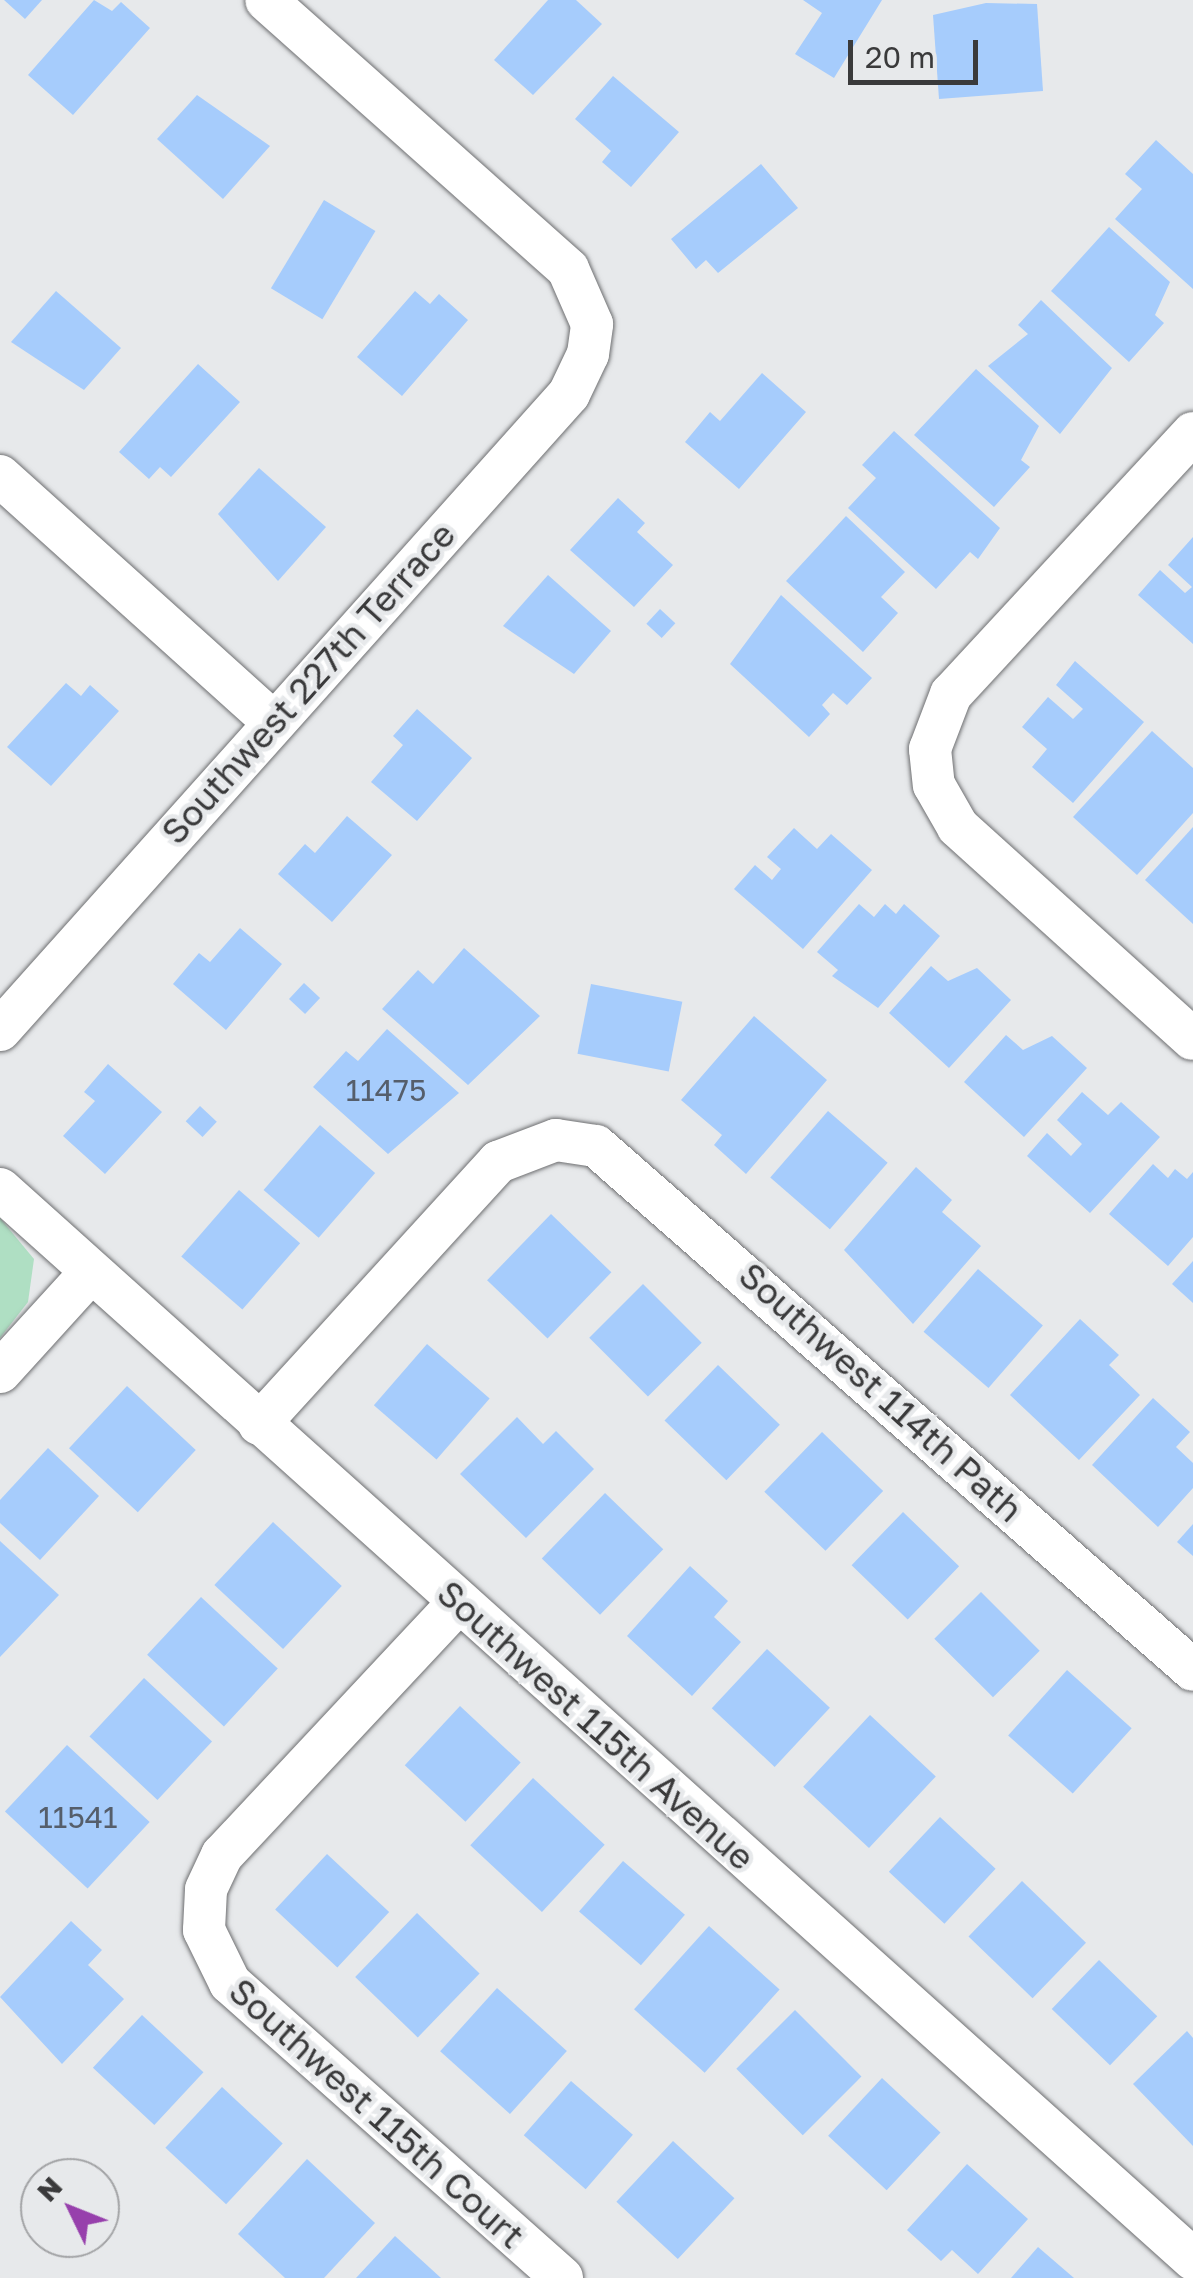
<!DOCTYPE html>
<html>
<head>
<meta charset="utf-8">
<style>
  body { margin:0 }
  #map { position:relative; width:1193px; height:2278px; overflow:hidden; background:#e7e9eb; font-family:"Golos Text",sans-serif }
  div>[style] { position:absolute }
  .green>* { inset:0; background:#afdfc3 }
  .building>* { inset:0; background:#a6ccfc; transform-origin:0 0 }
  .roads { filter:drop-shadow(0 0 2px #6e6f71) drop-shadow(0 0 2px #6e6f71) }
  .minor>* { height:42px; margin:-21px; padding:0 21px; transform-origin:21px; border-radius:21px; background:#fff }
  span { translate:-50% -50%; white-space:nowrap; text-align:center; line-height:1.15; -webkit-text-stroke:9px #e7e9eb; paint-order:stroke }
  .number-label { font-size:30px; color:#555e6b }
  .number-label span { -webkit-text-stroke-width:0 }
  .street-label { font-size:35px; color:#3a3a3b }
  .north { position:absolute; left:20px; top:2158px; width:100px; height:100px; box-sizing:border-box; background:#e7e9eb; border:2px solid #a2a3a5; border-radius:50%; rotate:313deg; font-size:28px; font-weight:700; line-height:40px; text-align:center; color:#3a3a3b }
  .north::after { content:''; display:block; margin:auto; width:35px; height:45px; background:#9740ac; clip-path:polygon(50% 0,100% 100%,50% 72%,0 100%) }
  .scale { position:absolute; left:848px; top:40px; width:130px; height:45px; box-sizing:border-box; border:5px solid #3a3a3b; border-top:0; padding-left:12px; font-size:30px; line-height:35px; white-space:nowrap; color:#3a3a3b; -webkit-text-stroke:8px #e7e9eb; paint-order:stroke }
</style>
</head>
<body>
<div id="map">
  <div class="green">
    <i style="clip-path:polygon(0 1218px,34px 1259px,28px 1302px,0 1338px)"></i>
  </div>
  <div class="building">
    <i style="clip-path:polygon(4px 0,42px 0,25px 19px)"></i>
    <i style="clip-path:polygon(94px 0,112px 11px,121px 2px,150px 28px,73px 115px,28px 75px)"></i>
    <i style="clip-path:polygon(548px 0,576px 0,602px 24px,533px 95px,494px 60px)"></i>
    <i style="clip-path:polygon(803px 0,882px 0,834px 78px,795px 54px,822px 13px)"></i>
    <i style="clip-path:polygon(986px 3px,1037px 4px,1043px 91px,939px 99px,933px 15px)"></i>
    <i style="clip-path:polygon(613px 76px,679px 132px,631px 187px,602px 162px,611px 151px,575px 119px)"></i>
    <i style="clip-path:polygon(197px 95px,270px 146px,223px 199px,157px 139px)"></i>
    <i style="clip-path:polygon(1156px 140px,1193px 174px,1193px 289px,1115px 219px,1142px 189px,1125px 174px)"></i>
    <i style="clip-path:polygon(761px 164px,798px 208px,718px 273px,706px 260px,696px 269px,671px 239px)"></i>
    <i style="left:324px;top:200px;width:60px;height:103px;rotate:31deg"></i>
    <i style="clip-path:polygon(1109px 227px,1170px 282px,1155px 315px,1164px 323px,1129px 362px,1051px 291px)"></i>
    <i style="clip-path:polygon(56px 291px,121px 348px,84px 390px,11px 342px)"></i>
    <i style="clip-path:polygon(415px 291px,430px 304px,439px 294px,468px 320px,402px 396px,357px 357px)"></i>
    <i style="clip-path:polygon(1041px 300px,1112px 368px,1060px 434px,988px 366px,1028px 334px,1018px 325px)"></i>
    <i style="clip-path:polygon(198px 364px,240px 402px,171px 477px,160px 467px,149px 479px,119px 452px)"></i>
    <i style="clip-path:polygon(976px 369px,1039px 426px,1021px 460px,1030px 467px,994px 507px,914px 435px)"></i>
    <i style="clip-path:polygon(762px 373px,806px 412px,739px 489px,685px 442px,710px 412px,720px 421px)"></i>
    <i style="clip-path:polygon(894px 431px,1000px 528px,978px 559px,970px 552px,936px 589px,848px 508px,876px 478px,862px 465px)"></i>
    <i style="clip-path:polygon(259px 468px,326px 527px,278px 581px,218px 514px)"></i>
    <i style="clip-path:polygon(618px 498px,645px 523px,637px 532px,673px 565px,634px 607px,570px 550px)"></i>
    <i style="clip-path:polygon(846px 516px,905px 572px,881px 597px,898px 613px,863px 652px,786px 581px)"></i>
    <i style="clip-path:polygon(1193px 537px,1193px 644px,1138px 595px,1160px 570px,1185px 593px,1192px 587px,1168px 565px)"></i>
    <i style="clip-path:polygon(548px 575px,611px 631px,574px 674px,503px 626px)"></i>
    <i style="clip-path:polygon(781px 595px,872px 678px,847px 705px,833px 693px,822px 705px,830px 714px,809px 737px,730px 664px)"></i>
    <i style="left:660px;top:609px;width:21px;height:20px;rotate:43deg"></i>
    <i style="clip-path:polygon(1075px 661px,1144px 722px,1073px 803px,1032px 767px,1047px 749px,1022px 727px,1048px 697px,1073px 719px,1083px 709px,1056px 685px)"></i>
    <i style="clip-path:polygon(66px 683px,81px 696px,90px 685px,119px 711px,51px 786px,7px 747px)"></i>
    <i style="clip-path:polygon(417px 709px,472px 758px,417px 821px,371px 782px,403px 745px,393px 736px)"></i>
    <i style="clip-path:polygon(1152px 731px,1193px 768px,1193px 813px,1137px 875px,1073px 817px)"></i>
    <i style="clip-path:polygon(347px 816px,392px 855px,332px 922px,278px 874px,305px 844px,315px 853px)"></i>
    <i style="clip-path:polygon(1193px 827px,1193px 924px,1145px 880px)"></i>
    <i style="clip-path:polygon(794px 828px,817px 849px,831px 834px,872px 870px,803px 949px,734px 889px,755px 865px,772px 880px,781px 869px,767px 857px)"></i>
    <i style="clip-path:polygon(859px 904px,874px 917px,885px 904px,896px 914px,904px 904px,940px 936px,878px 1008px,832px 976px,838px 970px,817px 952px)"></i>
    <i style="clip-path:polygon(240px 928px,282px 964px,226px 1030px,173px 984px,199px 953px,210px 962px)"></i>
    <i style="clip-path:polygon(464px 948px,540px 1016px,468px 1085px,382px 1009px,418px 970px,433px 984px)"></i>
    <i style="clip-path:polygon(931px 966px,948px 981px,977px 968px,1011px 1000px,949px 1068px,889px 1013px)"></i>
    <i style="left:304px;top:983px;width:22px;height:22px;rotate:43deg"></i>
    <i style="left:591px;top:984px;width:93px;height:71px;rotate:11deg"></i>
    <i style="clip-path:polygon(754px 1016px,827px 1080px,746px 1174px,714px 1145px,722px 1135px,681px 1100px)"></i>
    <i style="clip-path:polygon(387px 1029px,459px 1093px,388px 1154px,313px 1087px,346px 1051px,358px 1061px)"></i>
    <i style="clip-path:polygon(1006px 1035px,1023px 1050px,1052px 1036px,1087px 1068px,1024px 1137px,964px 1082px)"></i>
    <i style="clip-path:polygon(108px 1064px,162px 1112px,105px 1174px,63px 1136px,95px 1101px,84px 1092px)"></i>
    <i style="clip-path:polygon(1082px 1092px,1108px 1115px,1121px 1102px,1160px 1137px,1090px 1213px,1027px 1156px,1047px 1133px,1071px 1156px,1082px 1144px,1057px 1120px)"></i>
    <i style="left:200px;top:1106px;width:23px;height:21px;rotate:43deg"></i>
    <i style="left:828px;top:1111px;width:79px;height:88px;rotate:41deg"></i>
    <i style="left:320px;top:1125px;width:73px;height:86px;rotate:41deg"></i>
    <i style="clip-path:polygon(1153px 1164px,1168px 1178px,1175px 1169px,1187px 1179px,1193px 1172px,1193px 1237px,1168px 1266px,1109px 1214px)"></i>
    <i style="clip-path:polygon(916px 1167px,952px 1200px,942px 1212px,981px 1246px,913px 1324px,844px 1250px)"></i>
    <i style="left:239px;top:1190px;width:81px;height:88px;rotate:41deg"></i>
    <i style="left:551px;top:1214px;width:84px;height:92px;rotate:44deg"></i>
    <i style="clip-path:polygon(1193px 1261px,1193px 1303px,1172px 1284px)"></i>
    <i style="left:978px;top:1269px;width:86px;height:83px;rotate:41deg"></i>
    <i style="left:643px;top:1284px;width:83px;height:76px;rotate:45deg"></i>
    <i style="clip-path:polygon(1080px 1319px,1119px 1355px,1109px 1365px,1140px 1395px,1079px 1460px,1010px 1395px)"></i>
    <i style="left:427px;top:1344px;width:83px;height:81px;rotate:41deg"></i>
    <i style="left:718px;top:1365px;width:86px;height:77px;rotate:44deg"></i>
    <i style="left:127px;top:1386px;width:94px;height:85px;rotate:43deg"></i>
    <i style="clip-path:polygon(1153px 1398px,1190px 1432px,1176px 1447px,1193px 1463px,1193px 1488px,1158px 1527px,1092px 1465px)"></i>
    <i style="clip-path:polygon(517px 1417px,543px 1444px,556px 1431px,594px 1469px,526px 1538px,460px 1474px)"></i>
    <i style="left:822px;top:1432px;width:85px;height:83px;rotate:44deg"></i>
    <i style="clip-path:polygon(48px 1448px,99px 1496px,40px 1560px,0 1523px,0 1500px)"></i>
    <i style="left:605px;top:1493px;width:81px;height:91px;rotate:44deg"></i>
    <i style="left:903px;top:1512px;width:78px;height:74px;rotate:44deg"></i>
    <i style="left:273px;top:1522px;width:94px;height:86px;rotate:43deg"></i>
    <i style="clip-path:polygon(1193px 1524px,1193px 1556px,1177px 1542px)"></i>
    <i style="clip-path:polygon(0 1541px,59px 1595px,0 1657px)"></i>
    <i style="clip-path:polygon(690px 1566px,728px 1601px,714px 1617px,741px 1642px,692px 1696px,627px 1636px)"></i>
    <i style="left:981px;top:1592px;width:83px;height:66px;rotate:45deg"></i>
    <i style="left:201px;top:1597px;width:105px;height:79px;rotate:43deg"></i>
    <i style="left:767px;top:1649px;width:86px;height:81px;rotate:43deg"></i>
    <i style="left:1067px;top:1670px;width:87px;height:88px;rotate:42deg"></i>
    <i style="left:144px;top:1678px;width:93px;height:80px;rotate:43deg"></i>
    <i style="left:460px;top:1706px;width:83px;height:81px;rotate:43deg"></i>
    <i style="left:870px;top:1715px;width:90px;height:98px;rotate:43deg"></i>
    <i style="left:67px;top:1745px;width:113px;height:91px;rotate:43deg"></i>
    <i style="left:533px;top:1778px;width:98px;height:92px;rotate:43deg"></i>
    <i style="left:940px;top:1817px;width:76px;height:75px;rotate:43deg"></i>
    <i style="left:327px;top:1854px;width:85px;height:76px;rotate:43deg"></i>
    <i style="left:623px;top:1861px;width:82px;height:67px;rotate:41deg"></i>
    <i style="left:1022px;top:1881px;width:89px;height:77px;rotate:44deg"></i>
    <i style="left:417px;top:1913px;width:87px;height:89px;rotate:44deg"></i>
    <i style="clip-path:polygon(71px 1921px,102px 1950px,88px 1965px,124px 1999px,62px 2064px,0 1997px)"></i>
    <i style="left:709px;top:1926px;width:95px;height:112px;rotate:42deg"></i>
    <i style="left:1099px;top:1960px;width:81px;height:68px;rotate:44deg"></i>
    <i style="left:497px;top:1988px;width:94px;height:85px;rotate:42deg"></i>
    <i style="left:795px;top:2010px;width:94px;height:83px;rotate:45deg"></i>
    <i style="left:142px;top:2015px;width:84px;height:72px;rotate:43deg"></i>
    <i style="clip-path:polygon(1187px 2031px,1193px 2038px,1193px 2146px,1133px 2084px)"></i>
    <i style="left:882px;top:2078px;width:80px;height:79px;rotate:43deg"></i>
    <i style="left:571px;top:2081px;width:82px;height:72px;rotate:41deg"></i>
    <i style="left:222px;top:2087px;width:83px;height:83px;rotate:43deg"></i>
    <i style="left:673px;top:2141px;width:84px;height:83px;rotate:43deg"></i>
    <i style="clip-path:polygon(307px 2159px,375px 2223px,324px 2278px,285px 2278px,238px 2234px)"></i>
    <i style="clip-path:polygon(967px 2164px,1028px 2219px,978px 2274px,952px 2250px,941px 2261px,907px 2230px)"></i>
    <i style="clip-path:polygon(395px 2236px,441px 2278px,356px 2278px)"></i>
    <i style="clip-path:polygon(1038px 2247px,1074px 2278px,1011px 2278px)"></i>
  </div>
  <div class="roads">
    <div class="minor">
      <i style="left:1193px;top:433px;width:356px;rotate:132.8deg"></i>
      <i style="left:951px;top:694px;width:59px;rotate:110.9deg"></i>
      <i style="left:930px;top:749px;width:36px;rotate:84deg"></i>
      <i style="left:934px;top:785px;width:48px;rotate:60.3deg"></i>
      <i style="left:958px;top:827px;width:316px;rotate:42.1deg"></i>
      <i style="left:0;top:476px;width:365px;rotate:42deg"></i>
      <i style="left:0;top:1030px;width:853px;rotate:-48.18deg"></i>
      <i style="left:569px;top:394px;width:44px;rotate:-64.6deg"></i>
      <i style="left:588px;top:354px;width:30px;rotate:-82deg"></i>
      <i style="left:592px;top:324px;width:60px;rotate:-113.6deg"></i>
      <i style="left:568px;top:269px;width:404px;rotate:-138.3deg"></i>
      <i style="left:0;top:1189px;width:1603px;rotate:41.89deg"></i>
      <i style="left:0;top:1372px;width:135px;rotate:-47.7deg"></i>
      <i style="left:259px;top:1424px;width:355px;rotate:-47.6deg"></i>
      <i style="left:498px;top:1162px;width:62px;rotate:-20.8deg"></i>
      <i style="left:556px;top:1140px;width:40px;rotate:8.5deg"></i>
      <i style="left:596px;top:1146px;width:794px;rotate:41.27deg"></i>
      <i style="left:459px;top:1602px;width:347px;rotate:133.1deg"></i>
      <i style="left:222px;top:1855px;width:38px;rotate:115deg"></i>
      <i style="left:206px;top:1890px;width:40px;rotate:92.9deg"></i>
      <i style="left:204px;top:1930px;width:59px;rotate:63.9deg"></i>
      <i style="left:230px;top:1983px;width:444px;rotate:41.6deg"></i>
    </div>
  </div>
  <div class="number-label">
    <span style="left:386px;top:1090px">11475</span>
    <span style="left:78px;top:1817px">11541</span>
  </div>
  <div class="street-label">
    <span style="left:308px;top:683px;rotate:-48deg">Southwest 227th Terrace</span>
    <span style="left:881px;top:1392px;rotate:42deg">Southwest 114th Path</span>
    <span style="left:596px;top:1725px;rotate:42deg">Southwest 115th Avenue</span>
    <span style="left:377px;top:2113px;rotate:42deg">Southwest 115th Court</span>
  </div>
  <div class="north">N</div>
  <div class="scale">20 m</div>
</div>
</body>
</html>
